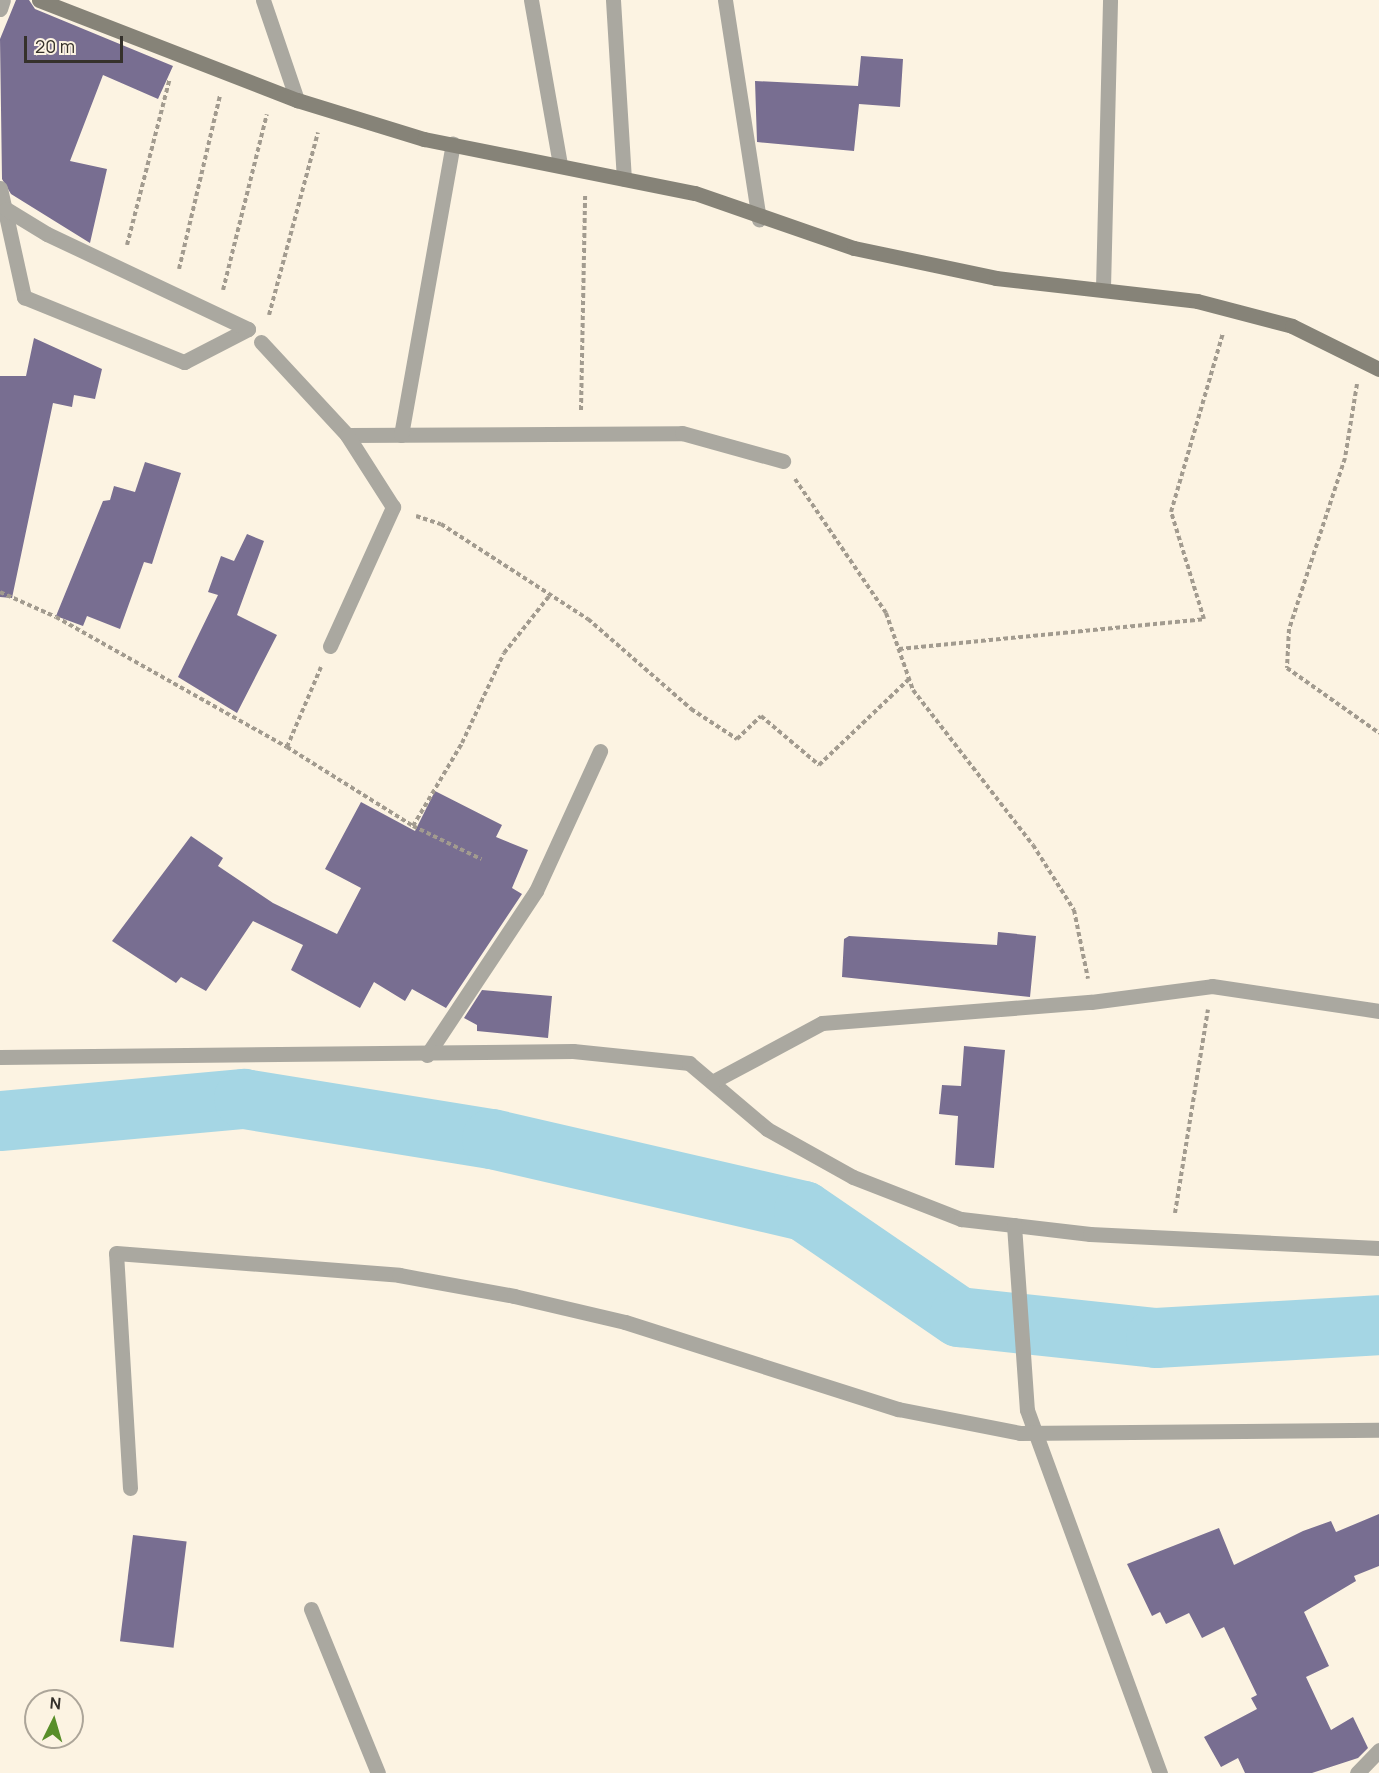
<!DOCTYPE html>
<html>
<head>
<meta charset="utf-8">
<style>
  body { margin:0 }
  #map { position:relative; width:1379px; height:1773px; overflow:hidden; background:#fcf3e2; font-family:Manrope,sans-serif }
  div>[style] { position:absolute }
  .river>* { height:60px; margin:-30px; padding:0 30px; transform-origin:30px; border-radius:30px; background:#a5d6e4 }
  .building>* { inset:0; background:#786e91; transform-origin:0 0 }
  .path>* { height:4px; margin-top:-2px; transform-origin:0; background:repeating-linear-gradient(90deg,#a29b8f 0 4.5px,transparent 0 7.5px) }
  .street>* { height:15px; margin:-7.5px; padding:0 7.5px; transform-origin:7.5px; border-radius:7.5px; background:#aaa8a0 }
  .secondary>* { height:15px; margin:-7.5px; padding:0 7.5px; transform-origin:7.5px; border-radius:7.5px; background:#868378 }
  span { translate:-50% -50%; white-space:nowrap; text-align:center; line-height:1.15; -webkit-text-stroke:6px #fcf3e2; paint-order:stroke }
  .north { position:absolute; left:24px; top:1689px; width:60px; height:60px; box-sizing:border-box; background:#fcf3e2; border:2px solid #aca599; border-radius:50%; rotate:5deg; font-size:16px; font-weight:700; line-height:24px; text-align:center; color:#35312b }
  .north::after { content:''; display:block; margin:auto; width:21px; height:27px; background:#588e29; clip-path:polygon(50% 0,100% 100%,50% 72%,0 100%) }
  .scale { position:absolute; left:24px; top:36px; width:99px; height:27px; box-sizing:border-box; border:3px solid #35312b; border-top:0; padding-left:8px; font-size:18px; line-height:21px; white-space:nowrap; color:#35312b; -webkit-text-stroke:4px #fcf3e2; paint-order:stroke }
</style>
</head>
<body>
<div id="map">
  <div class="river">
    <i style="left:0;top:1121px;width:245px;rotate:-5.2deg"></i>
    <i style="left:244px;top:1099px;width:251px;rotate:9.2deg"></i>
    <i style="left:492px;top:1139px;width:320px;rotate:13deg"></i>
    <i style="left:804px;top:1211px;width:188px;rotate:34.4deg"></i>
    <i style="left:959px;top:1317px;width:198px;rotate:6.1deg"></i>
    <i style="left:1156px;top:1338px;width:223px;rotate:-3.3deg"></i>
  </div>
  <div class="building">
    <i style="clip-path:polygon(16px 0,29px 0,35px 9px,173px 66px,158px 99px,103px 75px,70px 161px,107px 169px,90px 243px,11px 194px,2px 179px,0 39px)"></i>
    <i style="clip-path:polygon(861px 56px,903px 59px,900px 107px,859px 104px,854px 151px,757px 142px,755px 81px,858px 86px)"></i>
    <i style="clip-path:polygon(34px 338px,102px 369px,95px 399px,74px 395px,72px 407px,53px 403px,12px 598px,0 597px,0 376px,26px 376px)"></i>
    <i style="clip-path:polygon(145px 462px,181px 473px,152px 564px,144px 562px,120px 629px,87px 616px,83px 626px,56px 616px,103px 501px,110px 500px,114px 486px,135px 492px)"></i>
    <i style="clip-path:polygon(247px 534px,264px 541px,237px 615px,277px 635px,237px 713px,178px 677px,218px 595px,208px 592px,221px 556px,234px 561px)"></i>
    <i style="clip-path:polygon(435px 791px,502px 825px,496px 837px,528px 850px,512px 888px,522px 894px,446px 1008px,412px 989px,405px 1001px,374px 982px,360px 1008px,291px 970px,303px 945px,253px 921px,206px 991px,181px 977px,176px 983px,112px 941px,191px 836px,223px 858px,218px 866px,273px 903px,337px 934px,361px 888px,325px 869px,361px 802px,415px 831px)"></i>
    <i style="clip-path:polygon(998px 932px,1036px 936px,1030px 997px,842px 977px,844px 939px,849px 936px,997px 945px)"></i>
    <i style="clip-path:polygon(482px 990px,552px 996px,548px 1038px,477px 1031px,477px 1025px,464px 1018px)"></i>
    <i style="clip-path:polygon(964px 1046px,1005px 1050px,994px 1168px,955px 1165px,958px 1116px,939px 1114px,942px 1085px,961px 1086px)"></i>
    <i style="clip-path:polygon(1379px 1514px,1379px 1566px,1354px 1576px,1356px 1581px,1304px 1612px,1329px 1666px,1306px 1677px,1331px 1730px,1353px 1717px,1368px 1748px,1358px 1758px,1312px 1773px,1245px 1773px,1238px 1758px,1221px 1767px,1204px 1737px,1257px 1709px,1251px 1698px,1257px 1695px,1224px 1627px,1202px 1638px,1189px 1613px,1166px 1624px,1160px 1612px,1152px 1616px,1127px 1564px,1219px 1528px,1234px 1565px,1303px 1531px,1331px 1521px,1336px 1532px)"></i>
    <i style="left:133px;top:1535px;width:54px;height:107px;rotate:7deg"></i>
  </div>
  <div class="path">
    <i style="left:127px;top:245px;width:172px;rotate:-75.6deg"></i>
    <i style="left:179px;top:269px;width:179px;rotate:-76.7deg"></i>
    <i style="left:223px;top:290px;width:181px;rotate:-76deg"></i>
    <i style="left:269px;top:315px;width:189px;rotate:-75deg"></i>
    <i style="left:1357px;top:384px;width:75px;rotate:99.2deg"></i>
    <i style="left:1345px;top:458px;width:180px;rotate:108.1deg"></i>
    <i style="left:1289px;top:629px;width:39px;rotate:93deg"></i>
    <i style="left:1287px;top:668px;width:113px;rotate:35.2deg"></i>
    <i style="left:581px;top:410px;width:215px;rotate:-88.9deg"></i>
    <i style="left:795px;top:479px;width:162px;rotate:55.8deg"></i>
    <i style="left:886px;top:613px;width:82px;rotate:70.7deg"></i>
    <i style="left:913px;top:690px;width:196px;rotate:52.3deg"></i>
    <i style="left:1033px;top:845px;width:77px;rotate:57.8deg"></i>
    <i style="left:1074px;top:910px;width:70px;rotate:78.5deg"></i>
    <i style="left:416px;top:516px;width:26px;rotate:18deg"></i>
    <i style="left:441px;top:524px;width:175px;rotate:32.9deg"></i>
    <i style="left:588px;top:619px;width:137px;rotate:41.1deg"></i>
    <i style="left:691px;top:709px;width:55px;rotate:33.1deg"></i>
    <i style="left:737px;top:739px;width:33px;rotate:-44deg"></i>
    <i style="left:761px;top:716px;width:76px;rotate:40.2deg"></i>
    <i style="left:819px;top:765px;width:126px;rotate:-43.7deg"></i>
    <i style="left:0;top:592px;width:61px;rotate:24.1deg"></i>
    <i style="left:56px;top:617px;width:265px;rotate:29.4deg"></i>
    <i style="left:287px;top:747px;width:87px;rotate:-67deg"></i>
    <i style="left:899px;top:649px;width:306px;rotate:-5.6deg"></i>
    <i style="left:1204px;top:619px;width:112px;rotate:-107.1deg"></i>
    <i style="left:1171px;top:512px;width:186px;rotate:-73.8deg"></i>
    <i style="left:287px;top:747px;width:149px;rotate:32.1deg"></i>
    <i style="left:413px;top:826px;width:76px;rotate:25.9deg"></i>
    <i style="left:413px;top:826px;width:96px;rotate:-59.4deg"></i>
    <i style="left:462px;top:743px;width:99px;rotate:-65deg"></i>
    <i style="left:504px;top:653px;width:74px;rotate:-51.6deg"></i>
    <i style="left:1175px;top:1213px;width:206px;rotate:-80.8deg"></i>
  </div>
  <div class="street">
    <i style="left:263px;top:0;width:106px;rotate:71.2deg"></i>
    <i style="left:531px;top:0;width:168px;rotate:80deg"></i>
    <i style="left:613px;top:0;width:179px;rotate:86.5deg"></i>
    <i style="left:725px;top:0;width:222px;rotate:81.2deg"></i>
    <i style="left:0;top:9px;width:9px;rotate:-72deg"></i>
    <i style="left:0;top:188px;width:112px;rotate:77.6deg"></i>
    <i style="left:24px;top:297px;width:173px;rotate:22.1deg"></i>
    <i style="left:184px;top:362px;width:72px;rotate:-27.3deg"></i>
    <i style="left:248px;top:329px;width:222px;rotate:-154.7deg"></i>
    <i style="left:47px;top:234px;width:48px;rotate:-148.6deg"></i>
    <i style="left:1103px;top:288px;width:288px;rotate:-88.6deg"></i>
    <i style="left:261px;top:342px;width:127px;rotate:47.2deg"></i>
    <i style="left:347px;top:435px;width:335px;rotate:-0.3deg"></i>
    <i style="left:682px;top:433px;width:105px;rotate:15.5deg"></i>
    <i style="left:401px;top:435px;width:296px;rotate:-79.9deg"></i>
    <i style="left:330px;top:646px;width:153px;rotate:-65.6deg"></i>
    <i style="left:393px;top:507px;width:85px;rotate:-122.6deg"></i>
    <i style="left:427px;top:1055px;width:197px;rotate:-56.4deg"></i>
    <i style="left:536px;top:891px;width:154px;rotate:-65.4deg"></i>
    <i style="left:0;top:1057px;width:573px;rotate:-0.6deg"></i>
    <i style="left:573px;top:1051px;width:117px;rotate:5.9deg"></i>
    <i style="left:689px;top:1063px;width:102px;rotate:40.2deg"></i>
    <i style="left:767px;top:1129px;width:98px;rotate:29.2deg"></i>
    <i style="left:853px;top:1177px;width:116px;rotate:21.3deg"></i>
    <i style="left:961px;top:1219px;width:130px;rotate:6.6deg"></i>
    <i style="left:1090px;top:1234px;width:289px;rotate:2.8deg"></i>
    <i style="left:712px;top:1082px;width:125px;rotate:-28.2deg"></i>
    <i style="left:822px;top:1023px;width:270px;rotate:-4.5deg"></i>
    <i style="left:1091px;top:1002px;width:122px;rotate:-7.5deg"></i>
    <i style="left:1212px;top:986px;width:169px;rotate:8.5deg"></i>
    <i style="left:1014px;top:1225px;width:185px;rotate:86deg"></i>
    <i style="left:1027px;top:1410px;width:387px;rotate:69.9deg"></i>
    <i style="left:130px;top:1488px;width:235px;rotate:-93.4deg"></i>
    <i style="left:116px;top:1253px;width:284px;rotate:4.4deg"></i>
    <i style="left:399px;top:1275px;width:117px;rotate:10.3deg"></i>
    <i style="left:514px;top:1296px;width:114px;rotate:13.2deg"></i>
    <i style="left:625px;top:1322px;width:287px;rotate:17.7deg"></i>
    <i style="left:898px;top:1409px;width:124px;rotate:11.1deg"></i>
    <i style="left:1020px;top:1433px;width:359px;rotate:-0.5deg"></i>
    <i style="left:311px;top:1609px;width:177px;rotate:67.8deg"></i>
    <i style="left:1357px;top:1773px;width:32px;rotate:-46deg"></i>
  </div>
  <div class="secondary">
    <i style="left:39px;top:0;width:277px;rotate:21.2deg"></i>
    <i style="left:297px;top:100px;width:133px;rotate:17.1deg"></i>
    <i style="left:424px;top:139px;width:276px;rotate:11.3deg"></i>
    <i style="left:695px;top:193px;width:168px;rotate:19.1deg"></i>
    <i style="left:854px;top:248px;width:145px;rotate:11.9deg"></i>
    <i style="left:996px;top:278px;width:202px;rotate:6.5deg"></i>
    <i style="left:1197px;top:301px;width:98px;rotate:14.7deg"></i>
    <i style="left:1292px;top:326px;width:97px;rotate:26.3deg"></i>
  </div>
  <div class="north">N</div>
  <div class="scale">20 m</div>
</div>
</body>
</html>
